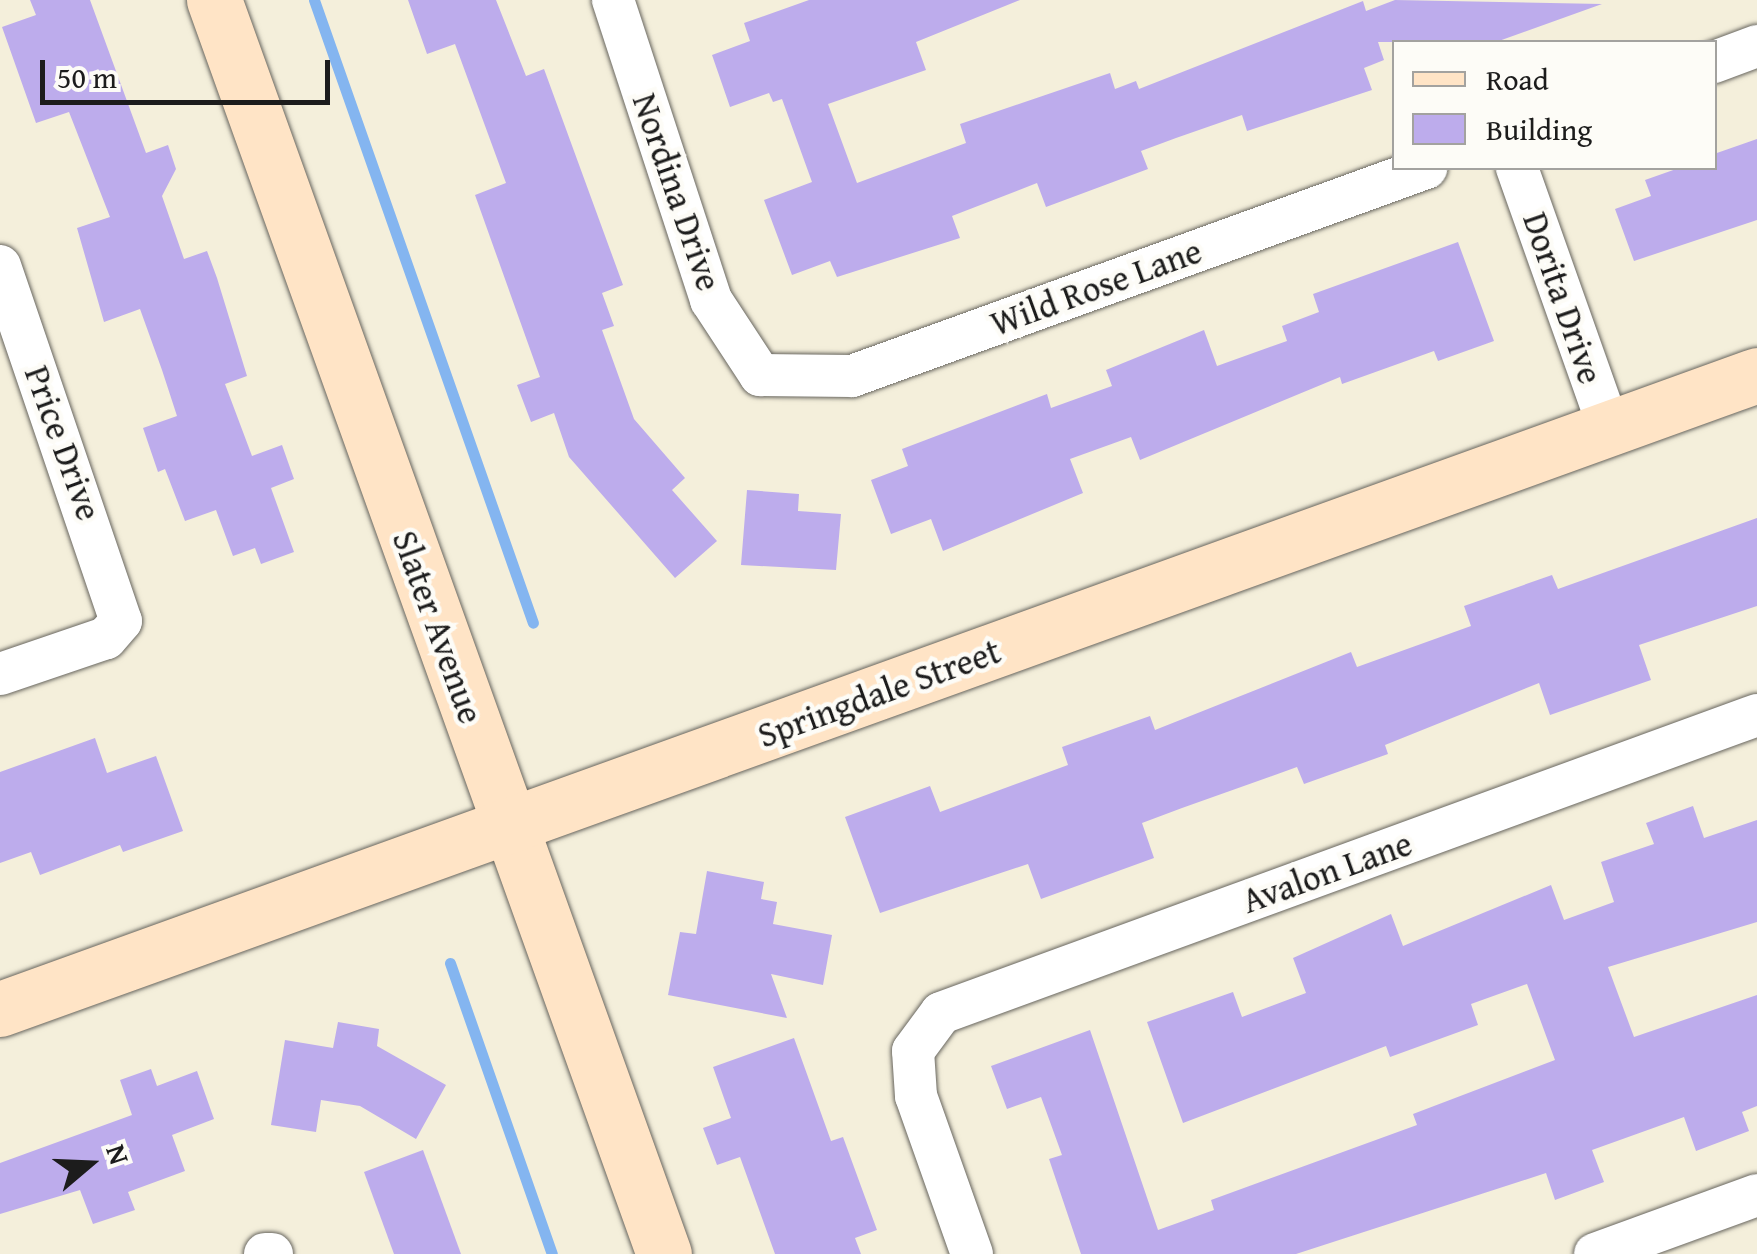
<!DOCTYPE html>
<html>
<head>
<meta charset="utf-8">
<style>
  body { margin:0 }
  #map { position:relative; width:1757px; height:1254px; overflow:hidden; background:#f4efdb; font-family:"Gentium Book Plus",serif }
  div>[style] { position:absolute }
  .stream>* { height:11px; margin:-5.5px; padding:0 5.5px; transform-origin:5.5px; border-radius:5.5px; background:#84b5f0 }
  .building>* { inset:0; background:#bdacec }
  .roads { filter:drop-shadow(0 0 2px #68665f) drop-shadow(0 0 2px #68665f) }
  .street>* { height:42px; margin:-21px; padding:0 21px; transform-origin:21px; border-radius:21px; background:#fff }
  .secondary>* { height:55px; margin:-27.5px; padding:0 27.5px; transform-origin:27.5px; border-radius:27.5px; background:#ffe4c6 }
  span { translate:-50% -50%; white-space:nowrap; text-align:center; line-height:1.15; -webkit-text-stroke:9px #fdfcf7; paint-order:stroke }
  .street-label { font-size:35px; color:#1c1c1c }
  .legend { position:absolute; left:1392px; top:40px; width:325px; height:130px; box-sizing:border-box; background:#fdfcf7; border:2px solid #a3a29f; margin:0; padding:12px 18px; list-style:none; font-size:30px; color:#1c1c1c }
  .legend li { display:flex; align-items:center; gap:20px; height:50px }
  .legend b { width:50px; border:2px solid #a3a29f }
  .north { position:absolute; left:40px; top:1114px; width:100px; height:100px; -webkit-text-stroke:8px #fdfcf7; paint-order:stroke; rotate:71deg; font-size:28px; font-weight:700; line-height:40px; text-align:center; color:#1c1c1c }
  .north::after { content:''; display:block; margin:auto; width:35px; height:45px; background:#1c1c1c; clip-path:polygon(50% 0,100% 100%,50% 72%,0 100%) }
  .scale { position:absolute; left:40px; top:60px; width:290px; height:45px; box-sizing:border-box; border:5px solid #1c1c1c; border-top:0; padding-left:12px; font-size:30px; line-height:35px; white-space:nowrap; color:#1c1c1c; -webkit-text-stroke:8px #fdfcf7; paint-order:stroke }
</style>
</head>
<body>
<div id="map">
  <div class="stream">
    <i style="left:314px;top:0;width:660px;rotate:70.63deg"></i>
    <i style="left:450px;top:963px;width:308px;rotate:70.7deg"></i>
  </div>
  <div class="building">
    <i style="clip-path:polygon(30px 0,90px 0,146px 153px,168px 145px,176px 169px,162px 196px,184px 259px,207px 251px,217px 278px,247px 376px,225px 384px,252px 456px,282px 445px,294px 479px,271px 488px,294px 552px,261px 564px,255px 548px,233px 556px,216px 510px,185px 521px,165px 469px,158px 472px,143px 428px,177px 416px,162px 370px,140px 309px,104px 322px,77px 228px,110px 217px,69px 112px,36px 123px,2px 27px,36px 15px)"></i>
    <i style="clip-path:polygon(408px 0,496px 0,526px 76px,544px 69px,623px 285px,602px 293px,614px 326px,602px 330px,634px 419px,685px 478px,672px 490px,717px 541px,675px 578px,569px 457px,554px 413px,531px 422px,517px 385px,540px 377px,475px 195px,506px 183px,455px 44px,427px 54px)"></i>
    <i style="clip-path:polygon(809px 0,1020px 0,916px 42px,926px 70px,828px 104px,857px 183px,966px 143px,960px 124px,1110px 73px,1115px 89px,1136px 81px,1139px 89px,1363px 1px,1366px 11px,1395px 0,1602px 4px,1496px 42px,1378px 42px,1384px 60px,1364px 68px,1372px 90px,1247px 131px,1242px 115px,1176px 138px,1141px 151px,1148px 169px,1046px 207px,1037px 183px,952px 216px,960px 238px,837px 277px,830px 261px,792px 275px,764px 200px,812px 182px,782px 99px,773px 102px,769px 93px,730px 107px,712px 55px,750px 41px,744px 23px)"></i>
    <i style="clip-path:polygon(1757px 139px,1757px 220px,1634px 261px,1615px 209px,1651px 196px,1645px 180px,1679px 168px,1714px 168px,1714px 154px)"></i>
    <i style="clip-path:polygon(1458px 242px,1494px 341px,1438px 361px,1434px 351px,1342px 384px,1340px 377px,1140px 460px,1131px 437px,1070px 459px,1083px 493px,943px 551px,931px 519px,891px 534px,871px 480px,908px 466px,902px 449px,1047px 394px,1051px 408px,1112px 386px,1106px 370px,1204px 330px,1217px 366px,1287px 341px,1282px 326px,1319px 312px,1313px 294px)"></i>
    <i style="clip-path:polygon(747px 490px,799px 494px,798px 511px,841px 514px,836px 570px,741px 565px)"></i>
    <i style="clip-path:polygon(1757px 518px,1757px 606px,1639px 645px,1651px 680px,1550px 715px,1539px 683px,1385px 745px,1388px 754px,1304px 784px,1297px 767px,1182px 808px,1142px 823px,1154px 858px,1041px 899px,1028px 864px,880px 913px,845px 817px,930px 786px,940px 812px,1068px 765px,1062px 747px,1150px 716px,1155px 730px,1351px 652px,1357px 667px,1471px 626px,1464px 606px,1552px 575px,1558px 589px)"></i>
    <i style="clip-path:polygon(95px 738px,107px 773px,156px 756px,183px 831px,123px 852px,120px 845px,40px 875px,31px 852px,0 863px,0 772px)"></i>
    <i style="clip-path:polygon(1693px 806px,1704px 838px,1757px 820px,1757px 922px,1608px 967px,1634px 1037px,1757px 995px,1757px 1106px,1742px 1112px,1749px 1131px,1696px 1151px,1684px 1117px,1592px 1150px,1604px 1182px,1555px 1200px,1546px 1173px,1296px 1254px,1081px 1254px,1049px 1159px,1062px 1155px,1041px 1097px,1007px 1109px,991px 1066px,1090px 1030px,1158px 1230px,1214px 1210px,1211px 1200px,1417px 1125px,1413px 1114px,1555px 1060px,1527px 984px,1471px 1004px,1478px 1025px,1390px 1057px,1386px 1046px,1183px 1123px,1147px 1022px,1233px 992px,1242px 1017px,1306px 993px,1293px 958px,1391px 914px,1403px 946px,1551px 885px,1564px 920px,1614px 902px,1601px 862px,1654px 844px,1646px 823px)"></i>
    <i style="clip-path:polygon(707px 871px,764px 882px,761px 899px,777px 902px,773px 924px,832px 935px,823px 985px,771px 974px,787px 1018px,668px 995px,680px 932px,696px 934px)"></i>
    <i style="clip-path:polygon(338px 1022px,379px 1029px,377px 1046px,446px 1085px,416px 1139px,360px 1106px,321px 1100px,316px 1132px,271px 1125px,285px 1040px,333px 1048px)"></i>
    <i style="clip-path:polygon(794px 1038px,831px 1141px,843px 1137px,877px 1230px,855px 1238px,861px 1254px,775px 1254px,740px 1157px,717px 1165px,703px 1128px,731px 1118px,713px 1067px)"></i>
    <i style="clip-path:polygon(151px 1069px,157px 1086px,197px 1071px,214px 1119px,172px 1135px,185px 1171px,128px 1192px,135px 1210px,93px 1224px,80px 1190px,0 1214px,0 1163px,132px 1115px,120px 1080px)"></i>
    <i style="clip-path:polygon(423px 1150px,461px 1254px,394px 1254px,364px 1172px)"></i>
  </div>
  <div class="roads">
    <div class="street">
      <i style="left:613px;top:0;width:316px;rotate:71.9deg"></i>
      <i style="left:711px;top:300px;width:90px;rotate:56.8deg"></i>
      <i style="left:760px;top:375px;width:92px;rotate:0.6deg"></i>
      <i style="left:852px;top:376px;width:611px;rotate:-19.92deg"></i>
      <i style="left:1714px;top:62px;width:46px;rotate:-20.4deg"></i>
      <i style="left:1517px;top:168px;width:276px;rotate:70.5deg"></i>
      <i style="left:0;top:266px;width:375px;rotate:71.2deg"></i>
      <i style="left:121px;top:621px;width:23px;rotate:131deg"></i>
      <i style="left:106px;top:638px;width:112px;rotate:161.2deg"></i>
      <i style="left:265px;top:1254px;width:7px"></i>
      <i style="left:972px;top:1254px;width:168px;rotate:-109.5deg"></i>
      <i style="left:916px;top:1096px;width:45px;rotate:-93.8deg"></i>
      <i style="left:913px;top:1051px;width:47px;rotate:-53.6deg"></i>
      <i style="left:941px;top:1013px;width:869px;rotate:-20.06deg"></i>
      <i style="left:1595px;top:1254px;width:172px;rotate:-20deg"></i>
    </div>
    <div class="secondary">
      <i style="left:214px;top:0;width:1332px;rotate:70.26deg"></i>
      <i style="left:0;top:1009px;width:1868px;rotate:-19.84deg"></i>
    </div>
  </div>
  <div class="street-label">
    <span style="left:677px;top:192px;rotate:71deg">Nordina Drive</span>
    <span style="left:1096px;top:287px;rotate:-20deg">Wild Rose Lane</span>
    <span style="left:1563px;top:298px;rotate:71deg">Dorita Drive</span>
    <span style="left:63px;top:443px;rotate:70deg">Price Drive</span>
    <span style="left:438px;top:627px;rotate:70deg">Slater Avenue</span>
    <span style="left:879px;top:693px;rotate:-20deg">Springdale Street</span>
    <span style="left:1327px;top:872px;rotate:-20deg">Avalon Lane</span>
  </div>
  <ul class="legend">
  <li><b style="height:12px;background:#ffe4c6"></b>Road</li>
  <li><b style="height:28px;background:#bdacec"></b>Building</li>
  </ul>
  <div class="north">N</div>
  <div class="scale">50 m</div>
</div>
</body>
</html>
